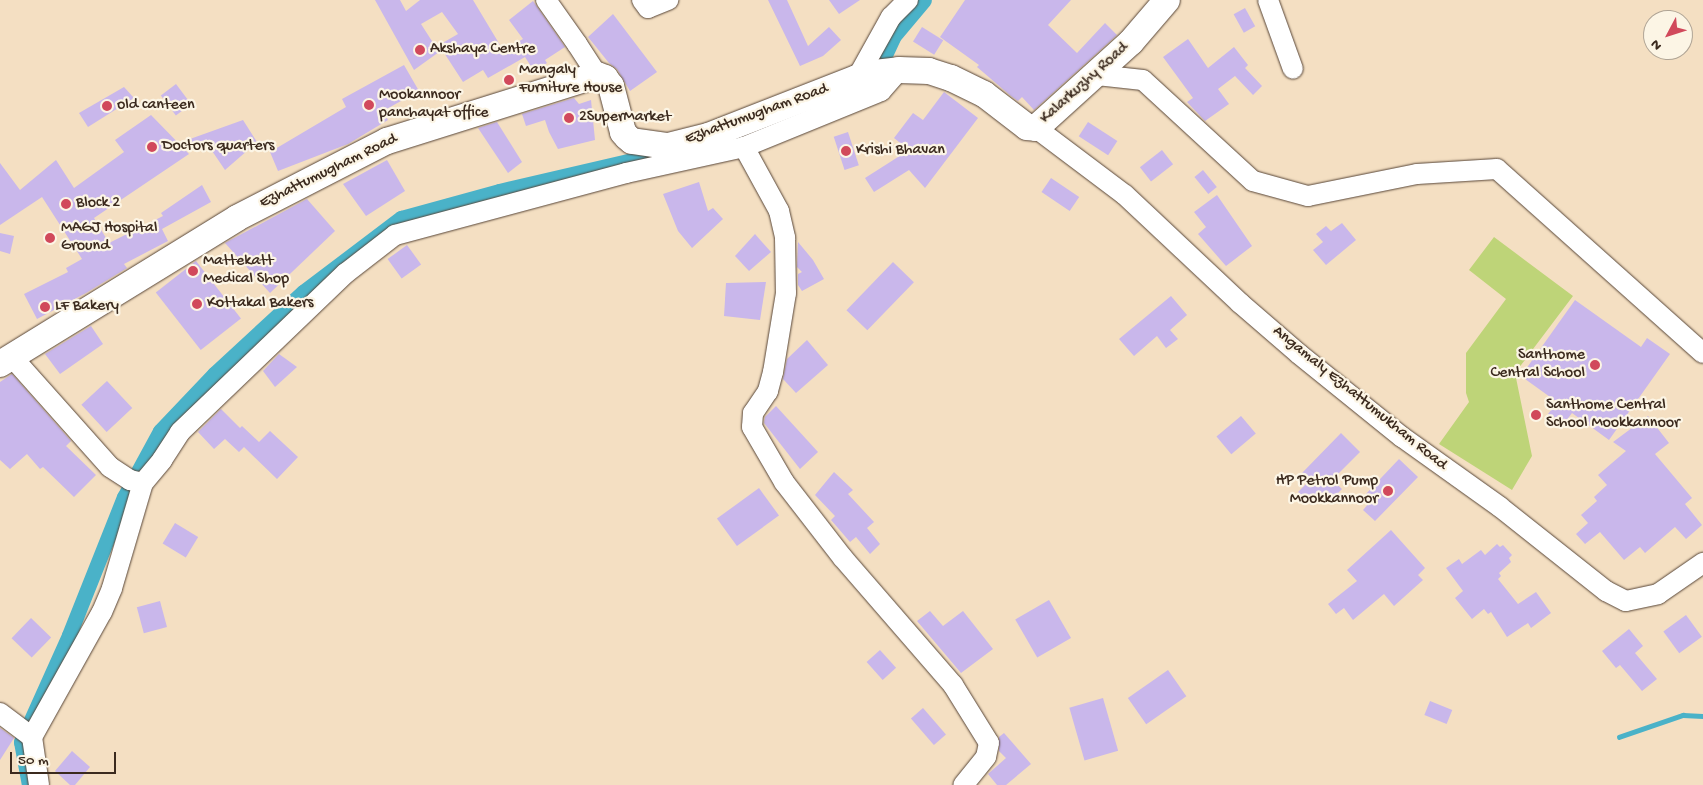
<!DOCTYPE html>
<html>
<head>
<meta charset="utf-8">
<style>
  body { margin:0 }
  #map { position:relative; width:1703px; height:785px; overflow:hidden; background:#f4dfc2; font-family:"Gochi Hand",sans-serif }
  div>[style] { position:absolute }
  .green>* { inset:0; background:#bed478 }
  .stream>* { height:4.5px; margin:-2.25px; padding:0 2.25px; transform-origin:2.25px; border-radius:2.25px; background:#4ab2c8 }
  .canal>* { height:15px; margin:-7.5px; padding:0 7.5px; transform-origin:7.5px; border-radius:7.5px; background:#4ab2c8 }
  .building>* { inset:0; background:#c9b7eb; transform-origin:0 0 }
  .roads { filter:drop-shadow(0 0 1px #574537) drop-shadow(0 0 1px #574537) }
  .minor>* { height:20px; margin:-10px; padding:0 10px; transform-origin:10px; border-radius:10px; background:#fff }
  .major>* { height:26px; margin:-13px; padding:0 13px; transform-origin:13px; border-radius:13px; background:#fff }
  .dots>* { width:14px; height:14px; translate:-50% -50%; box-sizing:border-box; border:2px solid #fcf5e5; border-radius:50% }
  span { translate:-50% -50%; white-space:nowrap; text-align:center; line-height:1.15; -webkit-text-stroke:4.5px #fcf5e5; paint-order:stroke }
  .poi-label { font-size:16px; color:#3b2a1e }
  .left { translate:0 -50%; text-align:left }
  .right { translate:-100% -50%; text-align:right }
  .street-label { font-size:16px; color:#3b2a1e }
  .north { position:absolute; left:1643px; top:10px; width:50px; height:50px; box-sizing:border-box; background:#fcf5e5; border:1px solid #afa495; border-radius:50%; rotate:230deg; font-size:14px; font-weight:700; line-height:20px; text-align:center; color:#3b2a1e }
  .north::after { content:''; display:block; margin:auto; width:18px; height:22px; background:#d1495b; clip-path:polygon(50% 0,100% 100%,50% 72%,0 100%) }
  .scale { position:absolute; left:10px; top:752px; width:106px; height:22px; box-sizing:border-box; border:2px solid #3b2a1e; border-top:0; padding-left:6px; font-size:15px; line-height:18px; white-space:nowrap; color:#3b2a1e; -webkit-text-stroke:4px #fcf5e5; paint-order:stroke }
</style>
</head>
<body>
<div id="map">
  <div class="green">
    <i style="clip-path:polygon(1494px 237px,1573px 296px,1515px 373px,1532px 456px,1512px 490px,1439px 444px,1469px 402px,1466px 393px,1466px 353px,1506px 299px,1469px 270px)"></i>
  </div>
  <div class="stream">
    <i style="left:1619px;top:737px;width:68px;rotate:-19deg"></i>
    <i style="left:1683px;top:715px;width:20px;rotate:3deg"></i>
  </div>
  <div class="canal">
    <i style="left:877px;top:72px;width:38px;rotate:-65deg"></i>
    <i style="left:893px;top:37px;width:48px;rotate:-50deg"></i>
    <i style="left:29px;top:785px;width:44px;rotate:-100.5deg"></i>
    <i style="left:21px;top:742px;width:117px;rotate:-65.8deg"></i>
    <i style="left:69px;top:635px;width:149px;rotate:-68.3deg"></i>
    <i style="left:124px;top:497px;width:75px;rotate:-61.4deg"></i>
    <i style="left:160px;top:431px;width:79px;rotate:-46.5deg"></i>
    <i style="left:214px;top:374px;width:121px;rotate:-42.7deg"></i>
    <i style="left:303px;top:292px;width:123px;rotate:-37.1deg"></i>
    <i style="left:401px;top:218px;width:102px;rotate:-15.4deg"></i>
    <i style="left:499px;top:191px;width:172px;rotate:-13.1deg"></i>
  </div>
  <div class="building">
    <i style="clip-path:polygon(375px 0,400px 0,406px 11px,420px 0,473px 0,503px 50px,523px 39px,509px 20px,533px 1px,565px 47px,545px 60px,547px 63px,534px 71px,525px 57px,488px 78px,483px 70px,463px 82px,439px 45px,458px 34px,442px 12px,421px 24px,439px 52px,414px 70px)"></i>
    <i style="clip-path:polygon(768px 0,787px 0,808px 46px,829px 27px,841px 40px,823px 56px,800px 66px)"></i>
    <i style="clip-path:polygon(829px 0,860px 0,839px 14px)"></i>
    <i style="clip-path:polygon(965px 0,1071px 0,1048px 25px,1077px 53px,1105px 23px,1117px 35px,1034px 110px,1022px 97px,1018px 101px,1011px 96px,977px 67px,979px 65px,940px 37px)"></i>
    <i style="left:1245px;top:8px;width:21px;height:13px;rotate:61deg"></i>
    <i style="clip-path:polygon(613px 14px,657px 72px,630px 91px,617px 69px,609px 63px,588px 37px)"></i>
    <i style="left:922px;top:27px;width:25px;height:17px;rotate:32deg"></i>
    <i style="clip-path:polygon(1188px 39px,1208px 68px,1234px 47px,1248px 65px,1245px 68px,1262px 86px,1253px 95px,1235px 76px,1218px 89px,1229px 104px,1205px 121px,1187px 102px,1193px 98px,1163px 57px)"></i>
    <i style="clip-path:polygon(404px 65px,419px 91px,383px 111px,388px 120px,348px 144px,278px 171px,270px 152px,346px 107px,342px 99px)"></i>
    <i style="left:176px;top:84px;width:25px;height:19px;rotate:53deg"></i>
    <i style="clip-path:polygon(124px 87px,134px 98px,88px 127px,79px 113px)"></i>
    <i style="clip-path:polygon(944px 92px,978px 118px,925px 188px,909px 170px,874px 192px,865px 178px,909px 150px,894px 138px,913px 113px,923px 120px)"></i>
    <i style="clip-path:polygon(574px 98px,579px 104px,591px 100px,595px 140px,558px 149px,549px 132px,545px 120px,526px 126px,522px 114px)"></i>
    <i style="clip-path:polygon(151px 115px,189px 154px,94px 218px,109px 243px,163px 216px,161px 213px,202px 185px,211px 202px,162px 229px,168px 241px,124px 264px,127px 268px,86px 293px,37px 319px,24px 294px,68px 272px,66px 268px,82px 259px,42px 197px,0 225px,0 163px,20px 190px,56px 160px,74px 188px,124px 152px,115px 140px)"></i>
    <i style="clip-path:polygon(243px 120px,257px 142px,225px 170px,206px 142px,197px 149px,190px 139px)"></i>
    <i style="clip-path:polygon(497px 122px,522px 162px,508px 173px,478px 128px)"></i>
    <i style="left:1088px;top:122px;width:35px;height:17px;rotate:33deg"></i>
    <i style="left:848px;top:132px;width:35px;height:15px;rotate:72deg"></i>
    <i style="left:1162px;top:150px;width:18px;height:28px;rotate:52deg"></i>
    <i style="clip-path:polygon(387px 160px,405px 191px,366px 216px,343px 184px)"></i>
    <i style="left:1203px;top:170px;width:22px;height:11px;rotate:51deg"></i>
    <i style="left:1051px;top:178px;width:34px;height:17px;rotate:34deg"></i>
    <i style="clip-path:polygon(699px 182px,708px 211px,713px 208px,723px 219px,692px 248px,678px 231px,663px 194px)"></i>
    <i style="clip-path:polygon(1217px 195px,1252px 246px,1226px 266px,1198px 234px,1206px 227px,1194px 212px)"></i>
    <i style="clip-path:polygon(307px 199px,335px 231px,270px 293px,225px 243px)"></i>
    <i style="clip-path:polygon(1342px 223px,1356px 240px,1326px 265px,1313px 250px,1323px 242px,1316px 234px,1326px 226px,1331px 231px)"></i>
    <i style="clip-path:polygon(0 233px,14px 236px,10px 254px,0 251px)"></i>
    <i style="clip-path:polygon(755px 234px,771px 252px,749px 271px,735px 256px)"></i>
    <i style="clip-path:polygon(798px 242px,813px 260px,824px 279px,802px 291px,798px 285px,798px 274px,802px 272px,797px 267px)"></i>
    <i style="left:407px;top:245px;width:24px;height:24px;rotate:54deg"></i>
    <i style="left:196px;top:261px;width:73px;height:51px;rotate:52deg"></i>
    <i style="left:893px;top:262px;width:29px;height:67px;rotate:44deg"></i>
    <i style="clip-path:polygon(766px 282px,760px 320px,724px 316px,726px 283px)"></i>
    <i style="clip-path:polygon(1171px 296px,1187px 315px,1170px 330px,1178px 339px,1166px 348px,1157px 336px,1134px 356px,1119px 339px)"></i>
    <i style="clip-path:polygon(1575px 300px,1641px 347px,1647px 338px,1670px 354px,1609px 440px,1572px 413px,1563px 425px,1548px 414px,1557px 402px,1521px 376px)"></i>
    <i style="clip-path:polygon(91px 326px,103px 344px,60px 374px,45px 354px)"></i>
    <i style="clip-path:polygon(807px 340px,828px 365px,796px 393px,783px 379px,787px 359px)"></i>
    <i style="clip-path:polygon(279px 354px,297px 367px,275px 387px,263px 371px)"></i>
    <i style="clip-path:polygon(12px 374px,71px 441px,66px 446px,96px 475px,74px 497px,43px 467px,40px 469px,27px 454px,10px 469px,0 460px,0 382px)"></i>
    <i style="left:107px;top:381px;width:37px;height:35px;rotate:47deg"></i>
    <i style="clip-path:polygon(776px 406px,818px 452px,800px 469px,764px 423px,765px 417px)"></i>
    <i style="clip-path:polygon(221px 409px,240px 428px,242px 426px,259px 442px,270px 431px,298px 457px,277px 479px,244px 447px,239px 452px,225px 439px,214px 449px,198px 432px)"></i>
    <i style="left:1241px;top:416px;width:23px;height:32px;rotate:50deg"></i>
    <i style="clip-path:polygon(1648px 416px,1669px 443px,1655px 454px,1692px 498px,1685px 504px,1702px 525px,1686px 539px,1675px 527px,1645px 553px,1640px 547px,1624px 560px,1600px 532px,1585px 544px,1576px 534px,1588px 523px,1581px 515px,1597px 501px,1594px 497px,1607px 485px,1598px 475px,1626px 451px,1613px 442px)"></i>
    <i style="clip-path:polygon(1341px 433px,1360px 452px,1332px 480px,1342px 489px,1331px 500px,1323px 492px,1311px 505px,1298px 492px,1310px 480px,1302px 473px)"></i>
    <i style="clip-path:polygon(1399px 459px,1418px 477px,1375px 521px,1363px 510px,1370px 502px,1364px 496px)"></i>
    <i style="clip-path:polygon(834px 472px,853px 490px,848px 494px,874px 522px,867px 528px,880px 544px,870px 554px,856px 537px,850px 542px,831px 520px,835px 516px,815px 495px)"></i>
    <i style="left:759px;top:488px;width:34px;height:52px;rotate:54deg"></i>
    <i style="left:175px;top:523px;width:27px;height:24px;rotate:31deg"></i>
    <i style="clip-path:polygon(1391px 530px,1425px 568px,1418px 575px,1423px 580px,1394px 606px,1384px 594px,1353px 620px,1344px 608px,1336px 614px,1328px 604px,1357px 581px,1347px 570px)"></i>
    <i style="clip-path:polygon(1497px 544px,1500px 547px,1503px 545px,1512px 555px,1509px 558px,1511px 562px,1499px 573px,1501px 576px,1498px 579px,1518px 604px,1536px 592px,1551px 613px,1531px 628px,1528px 623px,1507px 637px,1491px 612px,1488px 614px,1484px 609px,1472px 619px,1455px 598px,1463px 591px,1446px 568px,1459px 559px,1462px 564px,1481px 550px,1485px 555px)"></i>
    <i style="left:1049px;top:600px;width:44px;height:39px;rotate:60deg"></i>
    <i style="left:160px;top:601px;width:27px;height:24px;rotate:75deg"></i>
    <i style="clip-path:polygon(930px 611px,943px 626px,963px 611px,993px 649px,961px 673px,917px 621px)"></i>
    <i style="left:1686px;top:615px;width:27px;height:28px;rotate:54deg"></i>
    <i style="left:31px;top:618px;width:28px;height:28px;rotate:44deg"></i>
    <i style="clip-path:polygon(1629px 629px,1643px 646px,1635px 653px,1657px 679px,1642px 691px,1620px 665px,1616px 668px,1602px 651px)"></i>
    <i style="left:880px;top:650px;width:24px;height:18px;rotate:48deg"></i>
    <i style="left:1168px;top:670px;width:32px;height:49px;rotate:55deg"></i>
    <i style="left:1103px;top:698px;width:55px;height:35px;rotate:74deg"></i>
    <i style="left:1430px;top:701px;width:24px;height:15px;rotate:22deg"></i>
    <i style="left:923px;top:708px;width:35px;height:16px;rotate:49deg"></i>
    <i style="clip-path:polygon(0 728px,14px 738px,0 760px)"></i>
    <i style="clip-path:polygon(1004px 733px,1031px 764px,1006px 785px,997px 785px,988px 774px,1006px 758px,999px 751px,999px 737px)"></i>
    <i style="clip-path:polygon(72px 751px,90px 767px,75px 785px,70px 785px,55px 771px)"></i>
  </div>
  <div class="roads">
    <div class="minor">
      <i style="left:546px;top:0;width:54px;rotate:54.8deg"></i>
      <i style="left:577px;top:44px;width:37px;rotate:57deg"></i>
      <i style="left:642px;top:0;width:10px;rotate:53deg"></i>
      <i style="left:648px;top:8px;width:22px;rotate:-22deg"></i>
      <i style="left:1268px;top:0;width:73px;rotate:70.1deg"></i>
      <i style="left:1097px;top:75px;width:46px;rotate:6.2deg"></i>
      <i style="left:1143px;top:80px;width:149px;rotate:42.6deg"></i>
      <i style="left:1253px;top:181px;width:57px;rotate:15.3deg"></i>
      <i style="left:1308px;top:196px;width:111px;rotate:-11.4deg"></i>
      <i style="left:1417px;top:174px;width:80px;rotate:-3.6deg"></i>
      <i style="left:1497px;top:169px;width:276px;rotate:41.8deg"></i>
      <i style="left:857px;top:78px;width:70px;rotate:-60.9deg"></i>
      <i style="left:891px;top:17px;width:24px;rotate:-45deg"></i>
      <i style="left:1036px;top:128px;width:111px;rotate:37deg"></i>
      <i style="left:1125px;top:195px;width:158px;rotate:43.2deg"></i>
      <i style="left:1240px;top:303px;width:78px;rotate:40.8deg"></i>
      <i style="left:1299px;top:354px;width:132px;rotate:38.9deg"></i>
      <i style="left:1402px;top:437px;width:120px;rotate:35.5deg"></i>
      <i style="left:1500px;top:507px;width:135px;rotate:38.4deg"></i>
      <i style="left:1606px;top:591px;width:22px;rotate:27deg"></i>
      <i style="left:1626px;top:601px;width:33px;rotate:-12deg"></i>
      <i style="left:1658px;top:594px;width:55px;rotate:-34.6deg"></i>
      <i style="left:744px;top:147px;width:73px;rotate:61.3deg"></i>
      <i style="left:779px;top:211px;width:28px;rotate:77deg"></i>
      <i style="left:785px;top:238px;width:55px;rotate:89deg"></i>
      <i style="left:786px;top:293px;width:80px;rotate:99.3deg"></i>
      <i style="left:773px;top:372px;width:20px;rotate:105deg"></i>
      <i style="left:768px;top:391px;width:27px;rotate:124deg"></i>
      <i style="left:753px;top:413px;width:14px;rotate:94deg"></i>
      <i style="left:752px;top:427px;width:64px;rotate:59.8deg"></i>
      <i style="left:784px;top:482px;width:96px;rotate:52.2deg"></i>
      <i style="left:843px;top:558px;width:168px;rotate:49.1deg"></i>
      <i style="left:953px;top:685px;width:68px;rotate:58.2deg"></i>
      <i style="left:989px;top:743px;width:14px;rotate:102deg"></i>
      <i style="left:986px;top:757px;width:36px;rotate:129deg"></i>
      <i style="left:12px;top:357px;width:147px;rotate:48.3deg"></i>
      <i style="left:110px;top:467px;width:24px;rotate:33deg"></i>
      <i style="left:130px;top:480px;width:13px;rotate:13deg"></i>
      <i style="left:143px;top:483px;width:30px;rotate:-50deg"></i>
      <i style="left:162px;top:460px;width:33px;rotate:-57deg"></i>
      <i style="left:180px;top:432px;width:230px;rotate:-43.8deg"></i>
      <i style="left:346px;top:273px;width:62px;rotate:-37.8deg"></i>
      <i style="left:395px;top:235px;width:239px;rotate:-15deg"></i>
      <i style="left:626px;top:173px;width:121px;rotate:-12.4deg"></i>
      <i style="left:744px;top:147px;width:148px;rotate:-22.2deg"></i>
      <i style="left:881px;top:91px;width:28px;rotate:-49deg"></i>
      <i style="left:0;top:713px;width:40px;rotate:37deg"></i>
      <i style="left:39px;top:785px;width:49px;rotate:-98.3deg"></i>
      <i style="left:32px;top:737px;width:143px;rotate:-60.8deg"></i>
      <i style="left:102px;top:612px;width:26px;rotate:-67deg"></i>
      <i style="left:112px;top:588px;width:109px;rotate:-73.6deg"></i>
    </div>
    <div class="major">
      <i style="left:0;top:364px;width:278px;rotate:-31.6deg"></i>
      <i style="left:237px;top:218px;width:169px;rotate:-27.2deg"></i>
      <i style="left:387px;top:141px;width:220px;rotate:-17.4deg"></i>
      <i style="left:597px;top:75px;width:9px;rotate:21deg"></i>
      <i style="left:605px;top:78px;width:10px;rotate:53deg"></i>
      <i style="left:611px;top:86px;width:48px;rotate:75.4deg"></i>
      <i style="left:623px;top:132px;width:6px;rotate:51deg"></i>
      <i style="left:627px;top:137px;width:6px;rotate:39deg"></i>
      <i style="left:632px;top:141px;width:36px;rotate:8deg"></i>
      <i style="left:668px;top:146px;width:41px;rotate:-14deg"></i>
      <i style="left:708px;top:136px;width:160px;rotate:-21.3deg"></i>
      <i style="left:857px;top:78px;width:19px;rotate:-16deg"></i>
      <i style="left:875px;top:73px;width:24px;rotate:-7deg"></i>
      <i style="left:899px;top:70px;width:30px;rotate:2deg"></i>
      <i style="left:929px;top:71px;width:23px;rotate:18deg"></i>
      <i style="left:951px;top:78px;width:37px;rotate:26deg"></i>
      <i style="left:984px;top:94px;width:54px;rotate:37.5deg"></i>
      <i style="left:1027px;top:127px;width:9px;rotate:6deg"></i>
      <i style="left:1036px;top:128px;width:128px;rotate:-42.2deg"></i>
      <i style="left:1131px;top:42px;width:55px;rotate:-49.4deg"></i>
    </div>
  </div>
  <div class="dots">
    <i style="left:420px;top:50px;background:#d1495b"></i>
    <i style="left:509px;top:80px;background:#d1495b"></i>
    <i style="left:369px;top:105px;background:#d1495b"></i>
    <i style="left:107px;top:106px;background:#d1495b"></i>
    <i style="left:569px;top:118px;background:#d1495b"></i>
    <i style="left:152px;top:147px;background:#d1495b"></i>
    <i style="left:846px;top:151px;background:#d1495b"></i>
    <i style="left:66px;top:204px;background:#d1495b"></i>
    <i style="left:50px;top:238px;background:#d1495b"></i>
    <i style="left:193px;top:271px;background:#d1495b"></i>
    <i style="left:197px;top:304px;background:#d1495b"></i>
    <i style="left:45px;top:307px;background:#d1495b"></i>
    <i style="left:1595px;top:365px;background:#d1495b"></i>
    <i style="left:1536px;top:415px;background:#d1495b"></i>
    <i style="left:1388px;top:491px;background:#d1495b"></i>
  </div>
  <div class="poi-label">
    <span class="left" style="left:430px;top:50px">Akshaya Centre</span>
    <span class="left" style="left:519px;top:80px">Mangaly<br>Furniture House</span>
    <span class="left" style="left:379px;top:105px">Mookannoor<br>panchayat office</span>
    <span class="left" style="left:117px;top:106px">old canteen</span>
    <span class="left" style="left:579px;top:118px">2SuperMarket</span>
    <span class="left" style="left:162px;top:147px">Doctors quarters</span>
    <span class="left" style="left:856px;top:151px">Krishi Bhavan</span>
    <span class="left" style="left:76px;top:204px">Block 2</span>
    <span class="left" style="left:61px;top:238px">MAGJ Hospital<br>Ground</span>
    <span class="left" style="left:203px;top:271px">Mattekatt<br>Medical Shop</span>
    <span class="left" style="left:207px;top:304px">Kottakal Bakers</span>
    <span class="left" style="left:55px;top:307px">LF Bakery</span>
    <span class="right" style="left:1585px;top:365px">Santhome<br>Central School</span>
    <span class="left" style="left:1546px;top:415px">Santhome Central<br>School Mookkannoor</span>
    <span class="right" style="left:1378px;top:491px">HP Petrol Pump<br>Mookkannoor</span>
  </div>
  <div class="street-label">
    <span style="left:1085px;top:84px;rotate:-42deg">Kalarkuzhy Road</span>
    <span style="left:757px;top:115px;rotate:-20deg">Ezhattumugham Road</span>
    <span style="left:329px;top:172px;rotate:-26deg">Ezhattumugham Road</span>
    <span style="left:1359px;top:399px;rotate:39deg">Angamaly Ezhattumukham Road</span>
  </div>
  <div class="north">N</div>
  <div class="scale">50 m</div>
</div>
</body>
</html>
